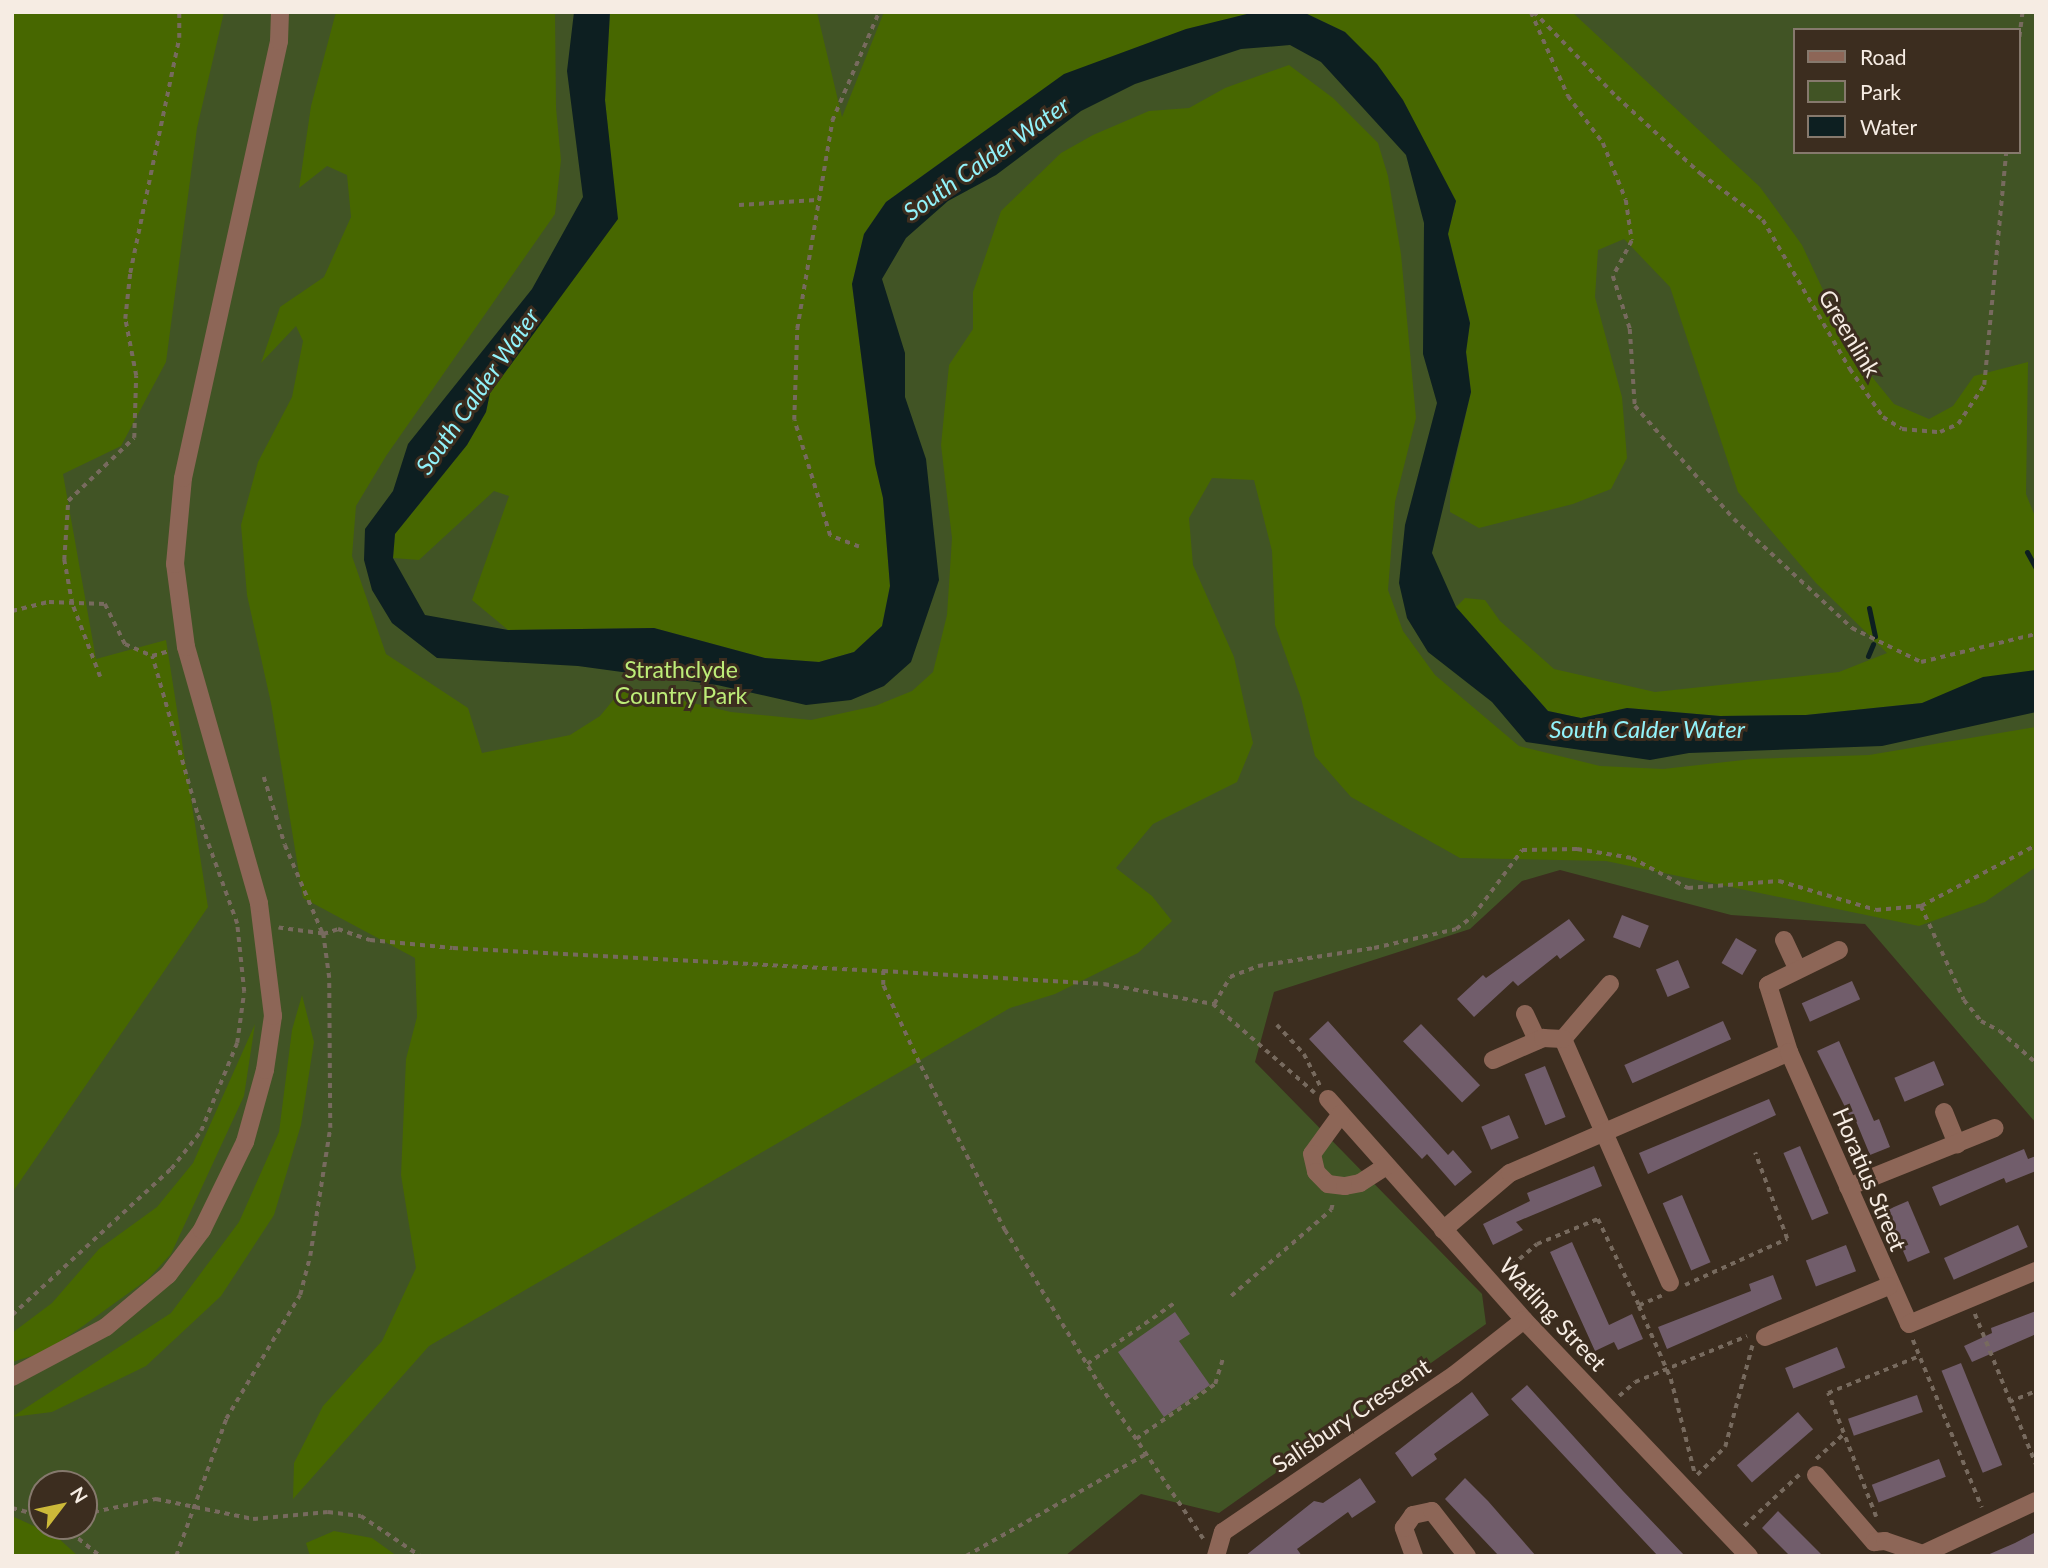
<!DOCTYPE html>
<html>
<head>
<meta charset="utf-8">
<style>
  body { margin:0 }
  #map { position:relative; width:2048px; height:1568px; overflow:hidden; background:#3c2d1f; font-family:Lato,sans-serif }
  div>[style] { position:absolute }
  .green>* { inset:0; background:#415425 }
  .forest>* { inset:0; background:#476700 }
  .water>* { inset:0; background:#0d1f21 }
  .stream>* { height:5px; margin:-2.5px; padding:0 2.5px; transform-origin:2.5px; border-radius:2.5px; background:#0d1f21 }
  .building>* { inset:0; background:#715d6b; transform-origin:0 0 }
  .path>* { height:3.5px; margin-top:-1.75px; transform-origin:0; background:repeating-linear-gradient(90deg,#776a5e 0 5px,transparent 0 10px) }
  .minor>* { height:18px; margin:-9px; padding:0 9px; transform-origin:9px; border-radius:9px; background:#8d6657 }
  span { translate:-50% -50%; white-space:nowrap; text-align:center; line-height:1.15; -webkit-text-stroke:6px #3c2d1f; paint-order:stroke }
  .street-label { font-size:23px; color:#f6ece3 }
  .park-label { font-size:23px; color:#bdec78 }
  .water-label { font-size:24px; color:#92f2fa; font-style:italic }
  .frame { position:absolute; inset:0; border:14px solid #f6ece3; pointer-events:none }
  .legend { position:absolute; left:1793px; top:28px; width:228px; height:126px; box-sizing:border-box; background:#3c2d1f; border:2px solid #86796d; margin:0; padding:9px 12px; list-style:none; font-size:21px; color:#f6ece3 }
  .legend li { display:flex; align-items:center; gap:14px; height:35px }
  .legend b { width:35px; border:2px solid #86796d }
  .north { position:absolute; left:28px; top:1470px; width:70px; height:70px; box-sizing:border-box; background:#3c2d1f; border:2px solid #86796d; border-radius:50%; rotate:58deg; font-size:19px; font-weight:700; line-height:28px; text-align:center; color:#f6ece3 }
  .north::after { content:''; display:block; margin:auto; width:24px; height:32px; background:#ccb939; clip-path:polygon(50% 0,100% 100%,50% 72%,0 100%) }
</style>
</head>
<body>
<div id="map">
  <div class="green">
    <i style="clip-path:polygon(evenodd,12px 12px,2036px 12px,2036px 1123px,1865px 924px,1731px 915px,1560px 870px,1522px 881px,1470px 929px,1274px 992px,1255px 1062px,1482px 1294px,1486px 1324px,1219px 1513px,1141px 1494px,1065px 1556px,12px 1556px,12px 12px,1794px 30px,2018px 30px,2018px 152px,1794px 152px,1794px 30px,12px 12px,42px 1484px,84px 1484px,84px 1526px,42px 1526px,42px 1484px)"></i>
  </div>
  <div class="forest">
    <i style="clip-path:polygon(12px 12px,224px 12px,197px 128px,166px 362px,121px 446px,63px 474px,96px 659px,166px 640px,208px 907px,12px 1193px)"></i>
    <i style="clip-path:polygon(336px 12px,555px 12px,556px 108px,561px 160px,555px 214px,386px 456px,356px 506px,352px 556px,386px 654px,468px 708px,482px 753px,570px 735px,600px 716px,624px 687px,731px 712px,811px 720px,875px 706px,912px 691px,933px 672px,947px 615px,952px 538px,941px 445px,949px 365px,973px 329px,973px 292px,1001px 211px,1061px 153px,1093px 135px,1149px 111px,1189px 108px,1225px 88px,1289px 65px,1333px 98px,1378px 143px,1388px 176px,1401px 254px,1416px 418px,1395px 502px,1388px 590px,1403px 631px,1435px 675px,1519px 746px,1600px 766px,1663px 769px,1752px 759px,1869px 755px,2036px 727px,2036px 867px,1985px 902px,1919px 926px,1606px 861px,1460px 858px,1351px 797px,1315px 756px,1301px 698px,1275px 625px,1272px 551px,1254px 480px,1212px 478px,1189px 518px,1193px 565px,1234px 657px,1253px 743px,1237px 782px,1153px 824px,1116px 868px,1152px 896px,1172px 921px,1138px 953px,1055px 994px,1010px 1008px,429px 1346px,293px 1499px,294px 1463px,323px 1406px,382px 1341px,416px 1268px,401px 1175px,406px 1059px,417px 1017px,415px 958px,303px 898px,271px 703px,247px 595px,241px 525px,258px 462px,292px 397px,303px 341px,296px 326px,261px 363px,280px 307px,324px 277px,351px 217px,347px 175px,327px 166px,299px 188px,311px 106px)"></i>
    <i style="clip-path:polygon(610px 12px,817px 12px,842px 117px,884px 12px,1255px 12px,1157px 39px,1014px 110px,886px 202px,864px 234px,852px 284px,875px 464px,883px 498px,890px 586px,882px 626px,854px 652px,819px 662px,765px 658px,654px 628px,508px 630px,472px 600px,509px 496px,494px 491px,419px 560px,393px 558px,395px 534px,467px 445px,486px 412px,490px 393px,617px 219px,605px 100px)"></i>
    <i style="clip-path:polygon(1303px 12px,1572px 12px,1760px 187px,1802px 245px,1852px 352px,1894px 404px,1929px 419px,1953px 406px,1974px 376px,2028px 362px,2026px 494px,2036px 519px,2036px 670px,1922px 703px,1806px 715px,1720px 716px,1627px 708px,1581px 718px,1548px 711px,1456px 607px,1465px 598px,1485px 600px,1500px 621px,1554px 669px,1655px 692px,1839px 672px,1887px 653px,1816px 583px,1738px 492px,1670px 287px,1624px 239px,1598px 250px,1595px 297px,1622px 397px,1627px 458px,1611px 489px,1573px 504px,1479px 528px,1450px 512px,1450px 484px,1471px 392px,1466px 352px,1470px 323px,1448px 234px,1456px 201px,1416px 126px,1345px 32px)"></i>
    <i style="clip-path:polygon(302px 995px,314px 1042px,301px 1125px,274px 1215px,221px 1296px,146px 1366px,52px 1412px,12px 1417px,171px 1313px,239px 1222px,279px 1132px,292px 1030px)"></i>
    <i style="clip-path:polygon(255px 1024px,244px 1096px,171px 1254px,148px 1279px,83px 1326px,45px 1352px,12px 1362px,12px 1333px,52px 1303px,99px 1249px,157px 1207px,193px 1163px)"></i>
    <i style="clip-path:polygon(12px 1516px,56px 1536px,78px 1556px,12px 1556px)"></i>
    <i style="clip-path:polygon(334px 1531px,372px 1538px,397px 1556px,310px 1556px,306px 1543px)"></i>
  </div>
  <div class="water">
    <i style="clip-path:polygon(574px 12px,610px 12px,605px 100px,618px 219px,490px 393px,486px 412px,467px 445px,395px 534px,393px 558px,425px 615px,508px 630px,654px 628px,765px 658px,819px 662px,854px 652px,882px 626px,890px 586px,883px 498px,875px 464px,852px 284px,864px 234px,886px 202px,1064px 74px,1186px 29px,1255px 12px,1303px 12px,1345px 32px,1377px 64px,1403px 100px,1456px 201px,1448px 234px,1470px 323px,1466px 352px,1471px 392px,1432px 553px,1456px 607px,1548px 711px,1581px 718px,1627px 708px,1720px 716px,1806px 715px,1922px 703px,1983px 677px,2036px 670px,2036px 712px,1882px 746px,1689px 753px,1650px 760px,1526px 742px,1492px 702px,1428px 652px,1407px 618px,1399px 583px,1405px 525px,1437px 403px,1423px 354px,1424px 223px,1406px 155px,1321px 62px,1290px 45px,1241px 49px,1135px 84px,1081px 111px,996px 175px,948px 201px,906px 238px,882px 279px,905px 353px,905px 397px,926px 459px,939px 580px,911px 662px,884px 686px,851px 700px,806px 705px,717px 685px,578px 666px,437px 658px,392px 623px,372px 590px,364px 560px,365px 529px,393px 491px,408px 444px,532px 289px,583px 197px,567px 71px)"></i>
  </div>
  <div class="stream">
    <i style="left:2027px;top:552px;width:18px;rotate:61deg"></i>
    <i style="left:1869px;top:608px;width:29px;rotate:78deg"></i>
    <i style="left:1868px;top:656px;width:13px;rotate:-67deg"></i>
  </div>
  <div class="building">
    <i style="left:1622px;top:915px;width:29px;height:24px;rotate:22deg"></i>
    <i style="clip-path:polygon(1569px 919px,1585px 940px,1560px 959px,1557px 955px,1518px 986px,1513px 981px,1474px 1017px,1457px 999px,1483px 975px,1486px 978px)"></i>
    <i style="left:1736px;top:938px;width:24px;height:29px;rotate:30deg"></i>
    <i style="left:1678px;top:960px;width:30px;height:24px;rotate:67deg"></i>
    <i style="left:1852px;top:981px;width:20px;height:55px;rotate:66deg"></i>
    <i style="clip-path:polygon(1328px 1021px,1448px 1155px,1453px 1150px,1472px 1172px,1455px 1186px,1427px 1154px,1422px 1159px,1309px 1039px)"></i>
    <i style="left:1723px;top:1021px;width:20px;height:108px;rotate:66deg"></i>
    <i style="left:1421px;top:1024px;width:85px;height:25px;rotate:46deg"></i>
    <i style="clip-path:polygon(1839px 1041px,1874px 1121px,1879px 1119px,1890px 1147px,1870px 1155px,1853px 1114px,1849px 1115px,1817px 1051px)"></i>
    <i style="left:1934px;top:1061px;width:26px;height:43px;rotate:67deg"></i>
    <i style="left:1545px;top:1066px;width:55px;height:22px;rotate:68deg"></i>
    <i style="clip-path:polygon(1769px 1099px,1776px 1115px,1648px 1174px,1639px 1153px)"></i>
    <i style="left:1509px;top:1115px;width:25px;height:30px;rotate:67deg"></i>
    <i style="left:1800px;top:1146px;width:73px;height:18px;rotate:67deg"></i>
    <i style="clip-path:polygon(2024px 1149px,2028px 1159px,2036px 1156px,2036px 1171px,2006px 1183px,2004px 1178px,1940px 1206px,1932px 1187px)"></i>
    <i style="clip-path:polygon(1594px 1166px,1602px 1186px,1516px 1222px,1523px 1230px,1493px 1245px,1483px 1224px,1530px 1201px,1527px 1193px)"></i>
    <i style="left:1682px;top:1195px;width:73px;height:21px;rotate:67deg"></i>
    <i style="left:1908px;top:1201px;width:56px;height:24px;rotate:67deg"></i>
    <i style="left:2018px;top:1225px;width:24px;height:81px;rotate:66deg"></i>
    <i style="clip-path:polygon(1572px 1242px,1609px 1325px,1632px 1314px,1643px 1339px,1618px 1350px,1614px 1342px,1595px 1351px,1550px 1252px)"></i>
    <i style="left:1846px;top:1245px;width:28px;height:43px;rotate:69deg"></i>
    <i style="clip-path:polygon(1773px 1275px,1782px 1299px,1667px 1349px,1658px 1327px,1751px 1291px,1749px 1284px)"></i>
    <i style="clip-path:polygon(2036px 1311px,2036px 1334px,1972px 1362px,1964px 1346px,1992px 1333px,1991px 1328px)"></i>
    <i style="clip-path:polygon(1175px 1312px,1190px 1334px,1179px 1341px,1210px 1385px,1164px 1417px,1118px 1352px)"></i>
    <i style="left:1837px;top:1347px;width:22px;height:56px;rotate:68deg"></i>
    <i style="left:1961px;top:1363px;width:110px;height:21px;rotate:68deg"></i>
    <i style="clip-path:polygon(1527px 1385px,1623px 1491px,1685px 1556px,1658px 1556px,1537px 1427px,1511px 1399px)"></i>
    <i style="clip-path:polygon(1472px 1392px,1489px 1415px,1434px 1454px,1437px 1459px,1412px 1477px,1395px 1453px)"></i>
    <i style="left:1917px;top:1395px;width:18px;height:73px;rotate:71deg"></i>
    <i style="left:1798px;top:1412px;width:23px;height:81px;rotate:49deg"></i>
    <i style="left:1939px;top:1459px;width:19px;height:72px;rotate:69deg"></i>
    <i style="clip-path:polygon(1360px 1478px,1376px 1502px,1352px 1518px,1348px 1512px,1297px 1549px,1302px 1556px,1245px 1556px,1314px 1501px,1323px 1503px)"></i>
    <i style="clip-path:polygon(1465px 1478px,1488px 1501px,1536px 1556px,1499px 1556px,1445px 1499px)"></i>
    <i style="clip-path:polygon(1778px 1511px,1823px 1556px,1790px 1556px,1762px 1528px)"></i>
    <i style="clip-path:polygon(2036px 1532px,2036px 1556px,1985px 1556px,2015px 1543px)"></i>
  </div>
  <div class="path">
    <i style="left:1531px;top:12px;width:92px;rotate:66.2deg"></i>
    <i style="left:1568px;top:96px;width:59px;rotate:53.3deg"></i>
    <i style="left:1603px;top:143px;width:61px;rotate:68deg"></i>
    <i style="left:1626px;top:200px;width:41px;rotate:81.7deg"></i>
    <i style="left:1632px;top:241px;width:40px;rotate:118deg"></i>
    <i style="left:1613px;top:276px;width:56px;rotate:72.2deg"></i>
    <i style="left:1630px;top:329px;width:77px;rotate:86.3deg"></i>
    <i style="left:1635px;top:406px;width:150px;rotate:48.8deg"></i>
    <i style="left:1734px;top:519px;width:161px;rotate:42.7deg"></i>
    <i style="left:1852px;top:628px;width:77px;rotate:26.2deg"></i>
    <i style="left:1921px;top:662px;width:118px;rotate:-13.7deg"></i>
    <i style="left:1534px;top:12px;width:119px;rotate:45.7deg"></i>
    <i style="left:1617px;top:97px;width:114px;rotate:42.5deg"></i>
    <i style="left:1701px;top:174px;width:77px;rotate:36.6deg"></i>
    <i style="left:1763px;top:220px;width:173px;rotate:59.7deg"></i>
    <i style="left:1850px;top:369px;width:58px;rotate:55.5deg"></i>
    <i style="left:1883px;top:417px;width:22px;rotate:32deg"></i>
    <i style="left:1902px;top:429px;width:38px;rotate:5deg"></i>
    <i style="left:1940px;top:432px;width:20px;rotate:-24deg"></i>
    <i style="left:1958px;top:424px;width:47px;rotate:-56.3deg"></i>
    <i style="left:1984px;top:385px;width:234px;rotate:-84.6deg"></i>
    <i style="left:2018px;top:47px;width:35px;rotate:-83deg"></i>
    <i style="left:739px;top:205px;width:77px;rotate:-3.7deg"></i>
    <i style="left:859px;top:547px;width:31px;rotate:-159deg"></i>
    <i style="left:830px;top:536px;width:121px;rotate:-107.2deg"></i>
    <i style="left:794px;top:420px;width:91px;rotate:-88.1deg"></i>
    <i style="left:797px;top:329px;width:211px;rotate:-80.4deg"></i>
    <i style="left:832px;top:121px;width:119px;rotate:-66.7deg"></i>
    <i style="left:12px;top:611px;width:38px;rotate:-14deg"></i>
    <i style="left:49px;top:602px;width:56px;rotate:2deg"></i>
    <i style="left:105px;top:604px;width:45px;rotate:63.4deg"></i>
    <i style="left:125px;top:644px;width:30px;rotate:24deg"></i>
    <i style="left:152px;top:656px;width:19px;rotate:-16deg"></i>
    <i style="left:100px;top:677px;width:78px;rotate:-111deg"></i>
    <i style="left:72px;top:604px;width:45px;rotate:-100.3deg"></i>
    <i style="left:64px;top:560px;width:59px;rotate:-86.1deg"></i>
    <i style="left:68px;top:501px;width:91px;rotate:-43.7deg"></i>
    <i style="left:134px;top:438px;width:62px;rotate:-88.2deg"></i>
    <i style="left:136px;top:376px;width:58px;rotate:-100.9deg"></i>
    <i style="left:125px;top:319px;width:46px;rotate:-83.8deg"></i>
    <i style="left:130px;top:273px;width:240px;rotate:-78.2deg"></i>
    <i style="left:179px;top:38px;width:26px;rotate:-90deg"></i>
    <i style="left:264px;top:777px;width:71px;rotate:72.8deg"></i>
    <i style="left:285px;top:845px;width:97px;rotate:66.9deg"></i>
    <i style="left:323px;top:934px;width:16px;rotate:-18deg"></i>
    <i style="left:338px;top:929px;width:34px;rotate:19deg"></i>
    <i style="left:370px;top:940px;width:83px;rotate:5.5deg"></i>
    <i style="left:453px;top:948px;width:431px;rotate:3.1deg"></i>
    <i style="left:1921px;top:906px;width:103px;rotate:65.4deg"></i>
    <i style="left:1964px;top:1000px;width:27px;rotate:51deg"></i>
    <i style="left:1981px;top:1021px;width:21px;rotate:28deg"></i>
    <i style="left:2000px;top:1031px;width:48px;rotate:41.6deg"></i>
    <i style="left:1214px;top:1004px;width:31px;rotate:-59deg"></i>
    <i style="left:1230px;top:977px;width:30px;rotate:-21deg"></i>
    <i style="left:1258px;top:966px;width:117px;rotate:-8.8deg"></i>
    <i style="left:1374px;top:948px;width:84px;rotate:-13deg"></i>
    <i style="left:1456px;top:929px;width:21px;rotate:-37deg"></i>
    <i style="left:1473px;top:916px;width:82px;rotate:-53.4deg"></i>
    <i style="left:1522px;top:850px;width:55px;rotate:-1deg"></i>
    <i style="left:1577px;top:849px;width:56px;rotate:9.3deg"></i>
    <i style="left:1632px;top:858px;width:64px;rotate:28.2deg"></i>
    <i style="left:1688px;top:888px;width:91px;rotate:-4.4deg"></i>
    <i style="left:1779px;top:881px;width:101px;rotate:16.6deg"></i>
    <i style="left:1876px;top:910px;width:45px;rotate:-5.1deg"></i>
    <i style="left:1921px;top:906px;width:130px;rotate:-27.9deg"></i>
    <i style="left:1277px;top:1025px;width:40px;rotate:47deg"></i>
    <i style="left:1304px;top:1054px;width:36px;rotate:63deg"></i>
    <i style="left:1504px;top:1272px;width:43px;rotate:-40.3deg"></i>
    <i style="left:1537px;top:1244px;width:66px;rotate:-22.3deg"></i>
    <i style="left:1598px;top:1219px;width:95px;rotate:64.5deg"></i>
    <i style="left:1685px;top:1285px;width:112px;rotate:-24.3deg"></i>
    <i style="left:1787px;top:1239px;width:92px;rotate:-110.4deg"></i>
    <i style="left:1231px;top:1296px;width:132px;rotate:-40.7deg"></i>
    <i style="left:1331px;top:1210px;width:9px;rotate:-77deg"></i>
    <i style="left:1662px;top:1296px;width:25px;rotate:157deg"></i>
    <i style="left:1639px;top:1306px;width:80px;rotate:66.3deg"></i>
    <i style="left:1671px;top:1379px;width:98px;rotate:75.8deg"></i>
    <i style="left:1975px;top:1314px;width:162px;rotate:67.9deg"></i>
    <i style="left:12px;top:1315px;width:216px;rotate:-42.6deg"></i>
    <i style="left:171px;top:1169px;width:48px;rotate:-51.7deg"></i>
    <i style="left:201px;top:1131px;width:95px;rotate:-67.8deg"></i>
    <i style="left:237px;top:1043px;width:51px;rotate:-82.2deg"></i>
    <i style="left:244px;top:992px;width:68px;rotate:-95.9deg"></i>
    <i style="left:237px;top:924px;width:118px;rotate:-109.8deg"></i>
    <i style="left:197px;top:813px;width:163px;rotate:-106deg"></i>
    <i style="left:1913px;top:1340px;width:181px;rotate:67.6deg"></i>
    <i style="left:1087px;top:1364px;width:108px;rotate:-34.9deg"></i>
    <i style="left:1619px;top:1396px;width:21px;rotate:-41deg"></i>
    <i style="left:1635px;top:1382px;width:121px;rotate:-22.3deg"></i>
    <i style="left:2009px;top:1402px;width:29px;rotate:-22deg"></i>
    <i style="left:1136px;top:1439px;width:96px;rotate:-34.8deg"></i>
    <i style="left:1215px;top:1384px;width:27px;rotate:-73deg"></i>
    <i style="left:1816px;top:1459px;width:38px;rotate:-42deg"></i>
    <i style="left:1697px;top:1475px;width:40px;rotate:-45deg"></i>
    <i style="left:1725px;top:1447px;width:105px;rotate:-75deg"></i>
    <i style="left:12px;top:1508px;width:31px;rotate:15deg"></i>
    <i style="left:84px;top:1514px;width:74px;rotate:-11.8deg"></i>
    <i style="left:156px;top:1499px;width:99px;rotate:11.7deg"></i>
    <i style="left:253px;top:1519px;width:75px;rotate:-5.3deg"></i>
    <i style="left:328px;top:1512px;width:33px;rotate:7deg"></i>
    <i style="left:361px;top:1516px;width:71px;rotate:34.1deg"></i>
    <i style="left:1876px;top:1517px;width:133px;rotate:-111.2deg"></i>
    <i style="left:1828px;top:1393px;width:96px;rotate:-22deg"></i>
    <i style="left:63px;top:1526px;width:48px;rotate:39deg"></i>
    <i style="left:1744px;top:1526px;width:76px;rotate:-42.9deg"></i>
    <i style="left:1203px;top:1539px;width:182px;rotate:-124deg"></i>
    <i style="left:1101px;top:1388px;width:184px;rotate:-121.4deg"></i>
    <i style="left:1005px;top:1231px;width:189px;rotate:-117.1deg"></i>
    <i style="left:919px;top:1063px;width:86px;rotate:-114.8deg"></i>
    <i style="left:883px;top:985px;width:14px;rotate:-90deg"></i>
    <i style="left:883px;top:971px;width:221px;rotate:3.4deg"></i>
    <i style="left:1104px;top:984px;width:111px;rotate:10.4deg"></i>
    <i style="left:1213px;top:1004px;width:135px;rotate:41.1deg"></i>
    <i style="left:176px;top:1556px;width:146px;rotate:-69.9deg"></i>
    <i style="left:226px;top:1419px;width:144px;rotate:-59.2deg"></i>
    <i style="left:300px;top:1295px;width:40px;rotate:-75.6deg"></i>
    <i style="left:310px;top:1256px;width:130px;rotate:-81.1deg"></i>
    <i style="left:330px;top:1128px;width:150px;rotate:-90.4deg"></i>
    <i style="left:329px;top:978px;width:44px;rotate:-97.8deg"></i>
    <i style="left:323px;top:934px;width:45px;rotate:-172.4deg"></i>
    <i style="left:966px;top:1556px;width:207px;rotate:-29.5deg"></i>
  </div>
  <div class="minor">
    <i style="left:1784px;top:940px;width:31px;rotate:65deg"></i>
    <i style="left:1610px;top:984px;width:72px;rotate:130.5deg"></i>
    <i style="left:1563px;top:1039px;width:266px;rotate:66.3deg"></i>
    <i style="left:1525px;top:1014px;width:29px;rotate:65deg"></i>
    <i style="left:1789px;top:1052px;width:70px;rotate:-107.4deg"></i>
    <i style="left:1768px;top:985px;width:79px;rotate:-26.2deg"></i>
    <i style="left:1493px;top:1060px;width:55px;rotate:-23.7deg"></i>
    <i style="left:1543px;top:1038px;width:20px;rotate:3deg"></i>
    <i style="left:1328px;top:1099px;width:295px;rotate:48.4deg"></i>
    <i style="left:1524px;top:1320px;width:326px;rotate:46.4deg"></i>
    <i style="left:1944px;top:1112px;width:35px;rotate:68deg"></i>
    <i style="left:1341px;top:1114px;width:49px;rotate:125.9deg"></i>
    <i style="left:1312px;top:1154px;width:18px;rotate:77deg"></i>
    <i style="left:1316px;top:1172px;width:17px;rotate:45deg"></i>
    <i style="left:1328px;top:1184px;width:17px;rotate:7deg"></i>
    <i style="left:1345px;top:1186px;width:15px;rotate:-11deg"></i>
    <i style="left:1360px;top:1183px;width:31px;rotate:-33deg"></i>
    <i style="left:1848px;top:1187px;width:158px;rotate:-21.9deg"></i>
    <i style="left:1443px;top:1230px;width:88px;rotate:-40.4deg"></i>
    <i style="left:1510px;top:1173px;width:304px;rotate:-23.4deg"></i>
    <i style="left:1789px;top:1052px;width:297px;rotate:66.2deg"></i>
    <i style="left:1909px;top:1324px;width:138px;rotate:-22.7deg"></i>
    <i style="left:1765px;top:1337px;width:134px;rotate:-22.4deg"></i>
    <i style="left:12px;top:1377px;width:106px;rotate:-28deg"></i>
    <i style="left:106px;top:1327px;width:81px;rotate:-40deg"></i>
    <i style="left:168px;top:1275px;width:56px;rotate:-52.9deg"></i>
    <i style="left:202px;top:1230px;width:98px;rotate:-64deg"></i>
    <i style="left:245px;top:1142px;width:75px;rotate:-74.5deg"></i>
    <i style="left:265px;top:1070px;width:55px;rotate:-81.6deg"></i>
    <i style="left:273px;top:1016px;width:114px;rotate:-97.1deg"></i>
    <i style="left:259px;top:903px;width:266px;rotate:-105.9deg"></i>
    <i style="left:186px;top:647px;width:84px;rotate:-97.5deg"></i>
    <i style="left:175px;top:564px;width:86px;rotate:-84.7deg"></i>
    <i style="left:183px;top:478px;width:447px;rotate:-77.6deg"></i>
    <i style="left:279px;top:41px;width:29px;rotate:-88deg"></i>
    <i style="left:1816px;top:1475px;width:89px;rotate:49.1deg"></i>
    <i style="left:1874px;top:1542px;width:11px;rotate:-5deg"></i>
    <i style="left:1885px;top:1541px;width:40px;rotate:18.9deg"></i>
    <i style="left:1923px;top:1554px;width:125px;rotate:-25.1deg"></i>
    <i style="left:1216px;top:1556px;width:25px;rotate:-74deg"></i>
    <i style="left:1223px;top:1532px;width:279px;rotate:-34.2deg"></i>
    <i style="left:1454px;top:1375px;width:89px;rotate:-38.2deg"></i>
    <i style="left:1414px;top:1556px;width:30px;rotate:-110deg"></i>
    <i style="left:1404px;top:1528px;width:16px;rotate:-55deg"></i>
    <i style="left:1413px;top:1515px;width:19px;rotate:-12deg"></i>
    <i style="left:1432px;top:1511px;width:57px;rotate:52.1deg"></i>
  </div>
  <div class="street-label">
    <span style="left:1850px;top:333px;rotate:59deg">Greenlink</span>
    <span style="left:1870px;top:1179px;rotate:67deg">Horatius Street</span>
    <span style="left:1553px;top:1314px;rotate:47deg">Watling Street</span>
    <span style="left:1351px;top:1415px;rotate:-34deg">Salisbury Crescent</span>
  </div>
  <div class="park-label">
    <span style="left:681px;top:682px">Strathclyde<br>Country Park</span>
  </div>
  <div class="water-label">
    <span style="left:986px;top:158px;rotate:-35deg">South Calder Water</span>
    <span style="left:477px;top:391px;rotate:-55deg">South Calder Water</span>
    <span style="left:1647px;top:729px">South Calder Water</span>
  </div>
  <div class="frame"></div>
  <ul class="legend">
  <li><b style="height:9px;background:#8d6657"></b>Road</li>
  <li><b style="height:19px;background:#415425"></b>Park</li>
  <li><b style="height:19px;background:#0d1f21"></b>Water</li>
  </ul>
  <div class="north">N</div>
</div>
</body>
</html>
